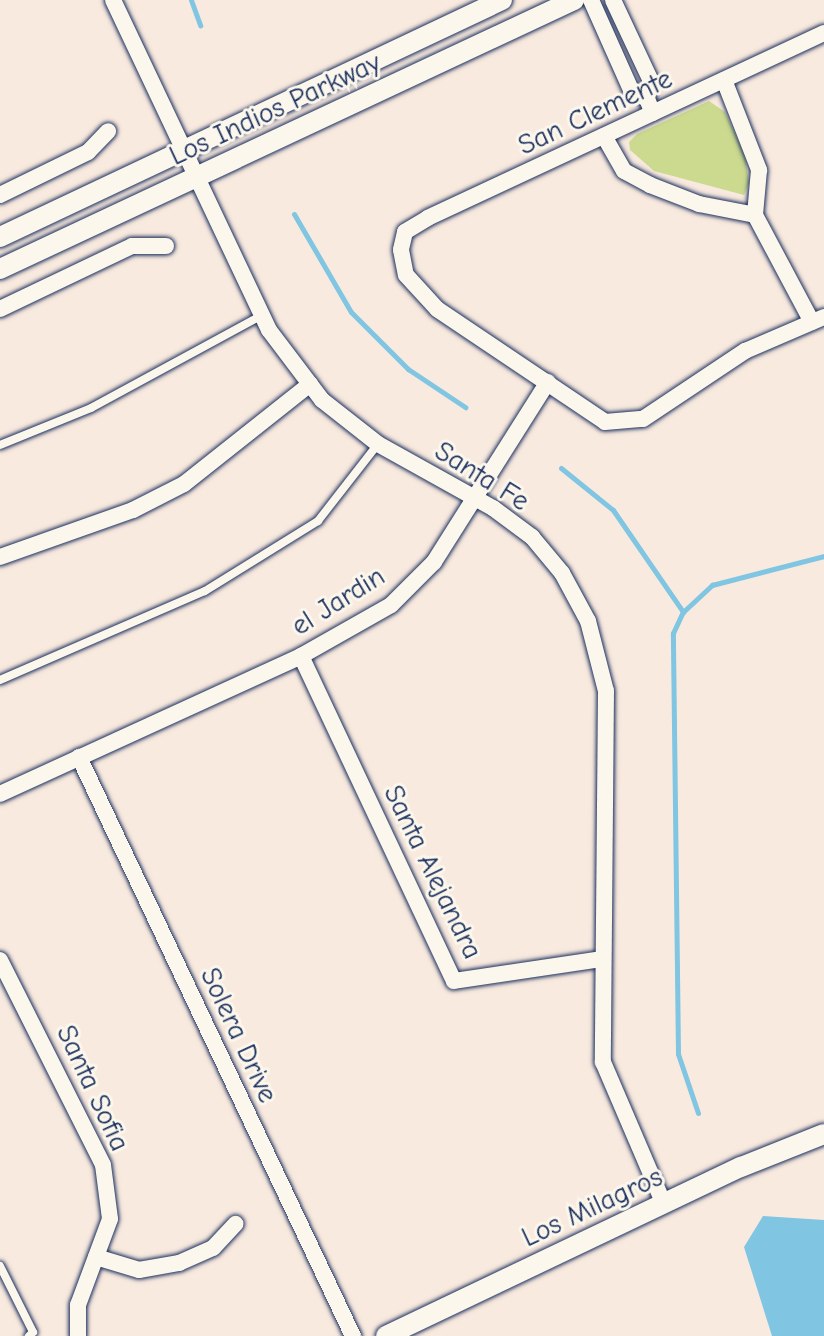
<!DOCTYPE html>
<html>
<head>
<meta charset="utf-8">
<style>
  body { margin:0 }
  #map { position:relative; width:824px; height:1336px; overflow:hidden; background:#f9eadf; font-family:"Comic Neue",sans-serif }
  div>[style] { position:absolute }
  .green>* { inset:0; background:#cbda8e }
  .water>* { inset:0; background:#80c5e1 }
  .stream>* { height:5px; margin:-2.5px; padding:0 2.5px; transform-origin:2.5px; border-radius:2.5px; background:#80c5e1 }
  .roads { filter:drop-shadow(0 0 2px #1b2f5e) drop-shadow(0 0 2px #1b2f5e) }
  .service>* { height:8px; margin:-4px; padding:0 4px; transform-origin:4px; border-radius:4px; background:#fbf7ec }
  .minor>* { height:16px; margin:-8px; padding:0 8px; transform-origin:8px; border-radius:8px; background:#fbf7ec }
  .tertiary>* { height:20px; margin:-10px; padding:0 10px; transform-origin:10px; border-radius:10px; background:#fbf7ec }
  span { translate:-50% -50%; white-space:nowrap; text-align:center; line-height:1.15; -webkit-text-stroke:6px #fbf7ec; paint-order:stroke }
  .street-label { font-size:28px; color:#1b2f5e }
</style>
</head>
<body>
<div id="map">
  <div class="green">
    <i style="clip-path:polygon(709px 101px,725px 112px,745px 156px,749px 183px,744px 195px,654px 171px,630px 150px,629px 142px,637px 134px)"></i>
  </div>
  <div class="water">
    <i style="clip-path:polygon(763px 1216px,824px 1220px,824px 1336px,772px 1336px,744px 1247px)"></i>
  </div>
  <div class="stream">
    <i style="left:191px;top:0;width:27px;rotate:70deg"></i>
    <i style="left:294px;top:214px;width:113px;rotate:59.8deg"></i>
    <i style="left:351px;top:312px;width:81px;rotate:45deg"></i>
    <i style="left:408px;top:369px;width:69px;rotate:33.7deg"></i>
    <i style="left:561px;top:468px;width:67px;rotate:38.9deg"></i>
    <i style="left:613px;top:510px;width:124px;rotate:55.5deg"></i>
    <i style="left:698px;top:1113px;width:62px;rotate:-108.7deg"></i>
    <i style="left:678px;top:1054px;width:421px;rotate:-90.7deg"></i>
    <i style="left:673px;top:633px;width:23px;rotate:-65deg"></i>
    <i style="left:683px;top:612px;width:40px;rotate:-43deg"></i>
    <i style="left:712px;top:585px;width:116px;rotate:-14.5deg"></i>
  </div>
  <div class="roads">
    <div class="service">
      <i style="left:0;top:445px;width:98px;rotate:-22.1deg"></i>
      <i style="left:91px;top:408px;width:195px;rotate:-28.5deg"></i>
      <i style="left:0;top:680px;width:223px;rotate:-23.5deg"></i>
      <i style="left:205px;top:591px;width:133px;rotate:-31.8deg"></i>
      <i style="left:318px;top:521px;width:98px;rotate:-52.1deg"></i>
      <i style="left:0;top:1266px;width:74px;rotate:63.4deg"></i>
      <i style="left:33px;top:1332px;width:6px;rotate:135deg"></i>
    </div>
    <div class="minor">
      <i style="left:113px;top:0;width:365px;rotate:64.7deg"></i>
      <i style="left:269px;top:330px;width:88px;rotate:52.9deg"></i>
      <i style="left:322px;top:400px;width:71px;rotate:38.2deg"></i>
      <i style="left:378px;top:444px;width:132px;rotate:29.1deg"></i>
      <i style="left:493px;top:508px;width:49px;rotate:36.6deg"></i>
      <i style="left:532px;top:537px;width:47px;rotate:50.2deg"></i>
      <i style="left:562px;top:573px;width:55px;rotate:61.6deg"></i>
      <i style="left:588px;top:621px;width:72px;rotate:75.6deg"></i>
      <i style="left:606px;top:691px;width:371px;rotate:90.5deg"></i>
      <i style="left:603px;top:1062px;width:155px;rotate:66.8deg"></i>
      <i style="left:591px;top:0;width:98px;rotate:66deg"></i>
      <i style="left:631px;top:90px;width:18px;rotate:29deg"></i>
      <i style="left:647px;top:99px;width:15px;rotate:67deg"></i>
      <i style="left:613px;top:0;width:89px;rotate:64.9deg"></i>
      <i style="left:651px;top:81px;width:18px;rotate:103deg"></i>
      <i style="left:824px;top:33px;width:437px;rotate:155deg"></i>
      <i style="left:428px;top:218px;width:27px;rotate:149deg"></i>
      <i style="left:405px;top:232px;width:18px;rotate:103deg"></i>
      <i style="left:401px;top:250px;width:25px;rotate:79deg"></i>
      <i style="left:406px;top:275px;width:46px;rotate:47.6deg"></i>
      <i style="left:437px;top:309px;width:202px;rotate:33.9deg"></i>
      <i style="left:605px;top:422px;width:38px;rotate:-5deg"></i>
      <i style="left:643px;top:419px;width:123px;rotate:-33.7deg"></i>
      <i style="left:745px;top:351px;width:86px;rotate:-23.3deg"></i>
      <i style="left:724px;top:80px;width:97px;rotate:68.7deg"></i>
      <i style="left:759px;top:170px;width:45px;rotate:95.1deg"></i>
      <i style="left:755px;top:215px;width:121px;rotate:62deg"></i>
      <i style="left:604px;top:136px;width:40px;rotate:60.3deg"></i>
      <i style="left:624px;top:171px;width:30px;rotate:28deg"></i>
      <i style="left:650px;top:185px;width:53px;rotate:21.2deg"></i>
      <i style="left:699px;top:204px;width:57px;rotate:11.1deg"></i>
      <i style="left:0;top:195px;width:98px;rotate:-26deg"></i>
      <i style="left:88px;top:152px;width:29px;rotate:-46deg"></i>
      <i style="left:0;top:309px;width:146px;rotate:-25.5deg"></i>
      <i style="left:132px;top:246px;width:34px"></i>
      <i style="left:0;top:557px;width:141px;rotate:-19.5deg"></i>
      <i style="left:133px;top:510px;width:57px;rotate:-27deg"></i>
      <i style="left:184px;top:484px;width:161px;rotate:-38.4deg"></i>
      <i style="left:301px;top:656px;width:359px;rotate:64.8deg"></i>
      <i style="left:454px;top:981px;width:149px;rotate:-8.5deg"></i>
      <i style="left:79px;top:757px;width:641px;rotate:64.68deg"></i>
      <i style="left:0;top:794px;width:331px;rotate:-24.6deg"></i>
      <i style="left:301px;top:656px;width:103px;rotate:-29.5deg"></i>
      <i style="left:391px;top:605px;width:61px;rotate:-45deg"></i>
      <i style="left:434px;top:562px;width:213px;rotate:-57.7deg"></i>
      <i style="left:0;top:960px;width:229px;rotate:63.3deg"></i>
      <i style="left:103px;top:1165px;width:54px;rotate:82.6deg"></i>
      <i style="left:110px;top:1219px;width:92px;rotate:110.4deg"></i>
      <i style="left:78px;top:1305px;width:31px;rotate:90deg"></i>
      <i style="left:96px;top:1257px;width:45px;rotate:16.8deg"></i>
      <i style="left:139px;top:1270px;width:41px;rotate:-9.9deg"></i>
      <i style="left:179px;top:1263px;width:37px;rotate:-24deg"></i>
      <i style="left:213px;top:1248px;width:33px;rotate:-47deg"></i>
    </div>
    <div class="tertiary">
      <i style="left:0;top:237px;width:555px;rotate:-25.27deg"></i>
      <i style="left:0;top:269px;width:634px;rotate:-25.11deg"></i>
      <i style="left:386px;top:1336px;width:393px;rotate:-25.5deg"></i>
      <i style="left:741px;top:1167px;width:89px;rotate:-21.7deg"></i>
    </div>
  </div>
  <div class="street-label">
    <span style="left:275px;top:109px;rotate:-25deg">Los Indios Parkway</span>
    <span style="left:595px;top:112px;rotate:-25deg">San Clemente</span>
    <span style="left:482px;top:476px;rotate:32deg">Santa Fe</span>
    <span style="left:338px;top:601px;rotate:-32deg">el Jardin</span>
    <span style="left:433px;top:872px;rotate:64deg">Santa Alejandra</span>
    <span style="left:239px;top:1035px;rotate:65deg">Solera Drive</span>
    <span style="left:93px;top:1088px;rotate:65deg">Santa Sofia</span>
    <span style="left:592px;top:1207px;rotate:-25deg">Los Milagros</span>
  </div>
</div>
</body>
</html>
